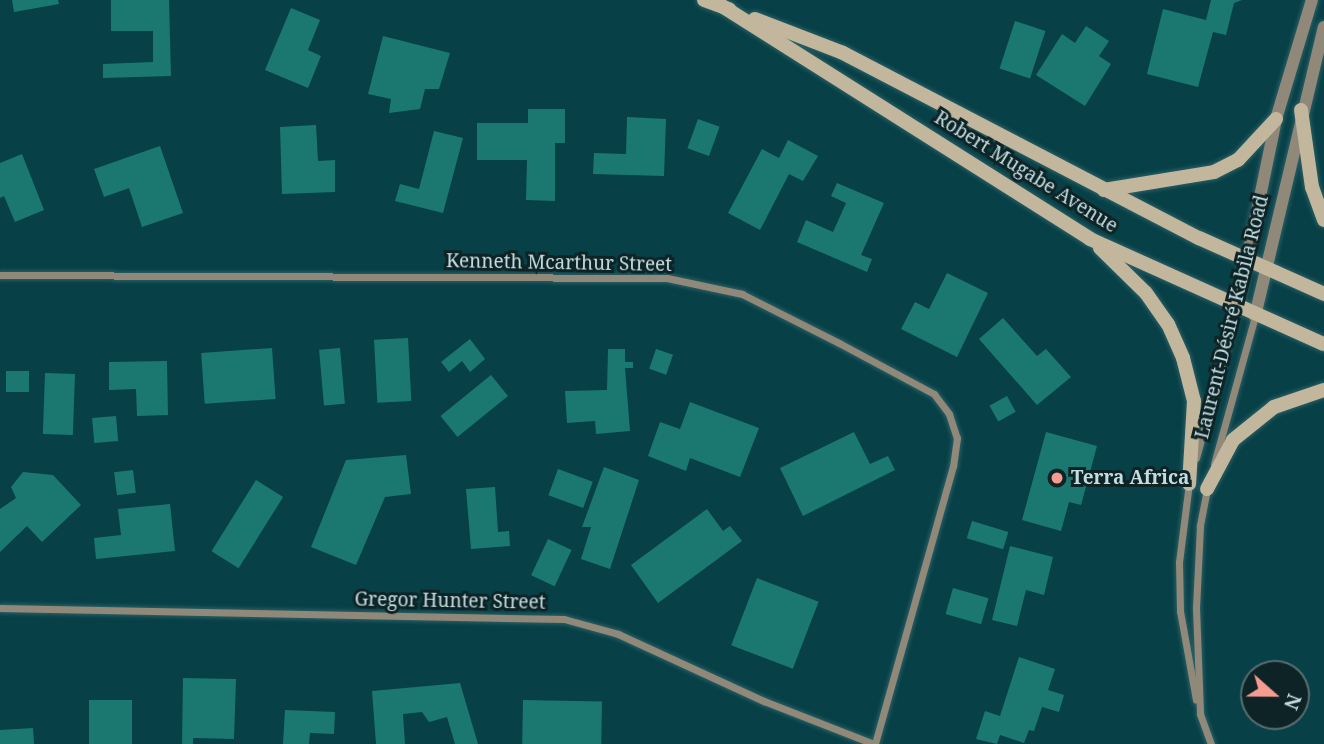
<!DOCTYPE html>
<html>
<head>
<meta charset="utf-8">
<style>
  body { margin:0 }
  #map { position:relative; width:1324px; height:744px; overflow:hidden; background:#074047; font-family:"Noto Serif",serif }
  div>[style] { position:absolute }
  .building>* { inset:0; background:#1b7871; transform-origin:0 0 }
  .roads { filter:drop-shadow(0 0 2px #2c5f65) drop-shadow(0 0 2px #2c5f65) }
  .minor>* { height:7px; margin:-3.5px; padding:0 3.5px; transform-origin:3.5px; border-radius:3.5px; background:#908979 }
  .tertiary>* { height:12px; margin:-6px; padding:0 6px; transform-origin:6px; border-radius:6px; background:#908979 }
  .secondary>* { height:14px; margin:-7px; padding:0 7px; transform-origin:7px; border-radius:7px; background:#c2b79d }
  .dots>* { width:19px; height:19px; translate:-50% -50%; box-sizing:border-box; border:4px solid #0e2326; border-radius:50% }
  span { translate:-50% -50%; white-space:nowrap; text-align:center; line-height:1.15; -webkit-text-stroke:6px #0e2326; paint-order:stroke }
  .street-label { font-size:19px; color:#c2dcdf }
  .poi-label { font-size:19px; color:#c2dcdf; font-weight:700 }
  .left { translate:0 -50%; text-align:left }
  .north { position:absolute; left:1240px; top:660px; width:70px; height:70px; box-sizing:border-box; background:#0e2326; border:2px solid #566d70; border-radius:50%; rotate:111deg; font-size:19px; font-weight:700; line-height:28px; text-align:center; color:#c2dcdf }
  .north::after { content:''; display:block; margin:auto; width:24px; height:32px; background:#f59c92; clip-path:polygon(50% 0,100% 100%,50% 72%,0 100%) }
</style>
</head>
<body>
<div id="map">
  <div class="building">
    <i style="clip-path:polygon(12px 0,58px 0,59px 4px,14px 12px)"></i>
    <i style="clip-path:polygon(111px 0,169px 0,171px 76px,103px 78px,103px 64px,153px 62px,153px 31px,111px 31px)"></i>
    <i style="clip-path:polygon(1211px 0,1242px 0,1234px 3px,1226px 35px,1213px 32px,1198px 87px,1147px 74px,1163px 9px,1206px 20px)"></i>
    <i style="clip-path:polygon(291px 8px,320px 20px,308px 50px,321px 56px,308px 88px,265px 70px)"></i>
    <i style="left:1015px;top:21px;width:32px;height:50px;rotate:18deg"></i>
    <i style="clip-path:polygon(1086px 26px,1109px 41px,1099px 56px,1111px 64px,1085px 106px,1036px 75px,1062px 34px,1075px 43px)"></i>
    <i style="clip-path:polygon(383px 36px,450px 53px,439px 89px,425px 89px,420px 109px,389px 113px,391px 99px,368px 94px)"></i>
    <i style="clip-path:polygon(528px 109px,565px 109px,565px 143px,555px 143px,555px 201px,526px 200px,527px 160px,477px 160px,477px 123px,528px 123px)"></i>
    <i style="clip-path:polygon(627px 117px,666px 119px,664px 176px,593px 174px,594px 153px,626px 154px)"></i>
    <i style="left:698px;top:119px;width:23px;height:31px;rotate:20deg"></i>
    <i style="clip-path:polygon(316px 125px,318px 161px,335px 160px,335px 192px,282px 194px,280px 127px)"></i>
    <i style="clip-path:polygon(434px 131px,463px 138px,443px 213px,395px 201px,400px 184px,419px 189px)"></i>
    <i style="clip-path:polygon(788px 140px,818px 156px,803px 181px,789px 174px,760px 230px,728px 213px,762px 149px,779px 158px)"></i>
    <i style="clip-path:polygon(160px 146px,183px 213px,142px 227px,129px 188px,104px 197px,94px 169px)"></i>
    <i style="clip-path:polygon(22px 154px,44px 210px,15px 222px,4px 196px,0 198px,0 163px)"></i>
    <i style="clip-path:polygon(837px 183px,884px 203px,861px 255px,872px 259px,867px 272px,797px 242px,806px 220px,833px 232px,846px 203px,831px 196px)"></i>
    <i style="clip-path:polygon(947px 273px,988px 293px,957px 357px,901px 329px,915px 302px,929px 309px)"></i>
    <i style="clip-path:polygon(1003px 318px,1037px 356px,1046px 349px,1071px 377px,1037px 405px,979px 339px)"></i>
    <i style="left:408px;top:338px;width:63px;height:34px;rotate:87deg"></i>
    <i style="clip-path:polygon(470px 339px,485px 359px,470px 372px,462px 361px,449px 372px,441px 362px)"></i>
    <i style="left:272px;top:348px;width:51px;height:71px;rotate:86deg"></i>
    <i style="left:340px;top:348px;width:56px;height:21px;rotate:85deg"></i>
    <i style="clip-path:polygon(608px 349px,625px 349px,625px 362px,633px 362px,633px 368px,625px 368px,630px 431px,596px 434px,595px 421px,567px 423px,565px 391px,607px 390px)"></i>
    <i style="left:656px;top:349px;width:18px;height:21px;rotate:19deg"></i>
    <i style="clip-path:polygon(167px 361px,168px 415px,137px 416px,136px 389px,109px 390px,109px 362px)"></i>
    <i style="left:29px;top:371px;width:21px;height:23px;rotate:90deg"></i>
    <i style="left:45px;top:373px;width:30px;height:61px;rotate:2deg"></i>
    <i style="left:491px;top:375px;width:27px;height:65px;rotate:51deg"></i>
    <i style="left:1007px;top:396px;width:18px;height:20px;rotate:61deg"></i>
    <i style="clip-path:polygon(690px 402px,759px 428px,740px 477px,690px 458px,686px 471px,648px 456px,660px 422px,680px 429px)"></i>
    <i style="left:116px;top:416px;width:25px;height:24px;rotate:85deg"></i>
    <i style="clip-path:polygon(854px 432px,870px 464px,888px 456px,895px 470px,803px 516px,780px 468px)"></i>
    <i style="clip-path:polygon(1046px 432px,1097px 446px,1081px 505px,1069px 502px,1061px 531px,1022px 520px)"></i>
    <i style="clip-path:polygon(406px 455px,411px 494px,385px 497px,356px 565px,311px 547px,346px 460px)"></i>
    <i style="clip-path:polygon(604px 467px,639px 480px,610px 569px,581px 559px,591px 527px,582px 527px)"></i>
    <i style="left:558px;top:469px;width:37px;height:28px;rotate:20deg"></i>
    <i style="left:133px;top:470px;width:23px;height:19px;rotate:83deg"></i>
    <i style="clip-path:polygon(23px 472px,53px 475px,81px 505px,42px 542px,27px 526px,0 552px,0 509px,16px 498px,11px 487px)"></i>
    <i style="left:256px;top:480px;width:32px;height:84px;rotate:32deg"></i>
    <i style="clip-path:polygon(495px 487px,498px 532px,509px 531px,510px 546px,471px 549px,466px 489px)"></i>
    <i style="clip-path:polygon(170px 504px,175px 551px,96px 559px,94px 538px,121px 535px,118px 509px)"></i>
    <i style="clip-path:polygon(707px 509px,723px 531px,730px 526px,742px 541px,658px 603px,631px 565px)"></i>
    <i style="left:972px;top:521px;width:38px;height:18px;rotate:17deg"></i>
    <i style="left:548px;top:539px;width:26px;height:40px;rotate:25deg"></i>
    <i style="clip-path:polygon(1010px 546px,1053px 557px,1044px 595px,1026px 590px,1017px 626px,992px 620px)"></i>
    <i style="left:757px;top:578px;width:66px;height:72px;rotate:21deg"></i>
    <i style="left:953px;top:588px;width:37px;height:27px;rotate:16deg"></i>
    <i style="clip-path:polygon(1019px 657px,1055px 669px,1048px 690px,1064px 695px,1059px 712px,1042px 707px,1034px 731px,1029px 730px,1024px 743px,1000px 735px,997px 744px,976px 739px,985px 711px,1000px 716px)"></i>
    <i style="clip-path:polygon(183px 678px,236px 679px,234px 739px,193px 738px,193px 744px,182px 744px)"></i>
    <i style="clip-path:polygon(460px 683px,478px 744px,455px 744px,447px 717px,429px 722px,422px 712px,403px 714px,405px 744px,376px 744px,372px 691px)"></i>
    <i style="left:89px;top:700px;width:43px;height:44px"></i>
    <i style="left:523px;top:700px;width:79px;height:44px;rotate:1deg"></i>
    <i style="clip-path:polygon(285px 710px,335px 712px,334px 734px,310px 733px,309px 744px,283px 744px)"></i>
    <i style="clip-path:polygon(33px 728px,34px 744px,0 744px,0 730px)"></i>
  </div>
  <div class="roads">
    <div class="minor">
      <i style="left:0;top:275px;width:667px;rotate:0.26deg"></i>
      <i style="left:667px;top:278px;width:77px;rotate:12deg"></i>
      <i style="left:742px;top:294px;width:109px;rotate:26.8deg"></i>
      <i style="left:839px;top:343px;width:108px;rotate:28.2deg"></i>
      <i style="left:934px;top:394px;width:25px;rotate:53deg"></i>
      <i style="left:949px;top:414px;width:25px;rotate:72deg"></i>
      <i style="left:957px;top:438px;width:28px;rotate:98deg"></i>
      <i style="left:953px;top:466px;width:289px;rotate:105.7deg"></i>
      <i style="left:1196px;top:458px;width:156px;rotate:-74.7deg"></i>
      <i style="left:1214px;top:464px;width:154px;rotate:-74.5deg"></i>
      <i style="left:1189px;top:483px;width:80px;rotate:97.2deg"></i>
      <i style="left:1179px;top:562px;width:49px;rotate:88.8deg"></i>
      <i style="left:1180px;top:611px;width:90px;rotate:79.8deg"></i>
      <i style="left:1207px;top:489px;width:38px;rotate:101deg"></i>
      <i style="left:1200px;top:526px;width:82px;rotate:92.8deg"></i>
      <i style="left:1196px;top:608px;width:106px;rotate:87.8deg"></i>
      <i style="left:1200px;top:714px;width:32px;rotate:70deg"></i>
      <i style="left:0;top:608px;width:564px;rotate:1.12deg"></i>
      <i style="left:564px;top:619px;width:56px;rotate:15.5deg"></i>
      <i style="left:618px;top:634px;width:161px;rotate:24.7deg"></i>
      <i style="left:764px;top:701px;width:118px;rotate:21.4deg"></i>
    </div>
    <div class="tertiary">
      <i style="left:1237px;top:308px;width:193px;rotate:-78.3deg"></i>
      <i style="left:1276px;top:119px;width:124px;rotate:-73.2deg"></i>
      <i style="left:1255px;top:316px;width:297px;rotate:-76.6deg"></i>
    </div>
    <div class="secondary">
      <i style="left:704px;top:0;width:27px;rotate:20deg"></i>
      <i style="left:722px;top:6px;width:436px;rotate:32.3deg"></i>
      <i style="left:1090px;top:239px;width:256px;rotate:24.2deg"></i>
      <i style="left:755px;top:19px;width:94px;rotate:21.1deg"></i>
      <i style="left:843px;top:53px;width:401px;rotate:27.5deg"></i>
      <i style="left:1199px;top:238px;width:137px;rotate:24.1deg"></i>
      <i style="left:1301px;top:110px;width:78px;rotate:81.9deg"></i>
      <i style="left:1312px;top:187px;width:35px;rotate:70deg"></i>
      <i style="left:1104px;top:190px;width:111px;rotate:-9.3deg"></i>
      <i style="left:1214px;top:172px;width:27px;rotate:-27deg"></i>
      <i style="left:1238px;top:160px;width:56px;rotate:-47.2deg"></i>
      <i style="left:1100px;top:248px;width:64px;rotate:44.4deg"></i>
      <i style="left:1146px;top:293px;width:38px;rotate:55deg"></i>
      <i style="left:1168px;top:324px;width:37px;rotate:66deg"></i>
      <i style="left:1183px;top:358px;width:44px;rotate:75.7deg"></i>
      <i style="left:1194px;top:401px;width:83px;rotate:93.4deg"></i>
      <i style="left:1207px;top:489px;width:55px;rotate:-62deg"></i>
      <i style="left:1233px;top:440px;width:53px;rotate:-38.8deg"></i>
      <i style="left:1274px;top:407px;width:53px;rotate:-18.8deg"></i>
    </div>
  </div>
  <div class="dots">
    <i style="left:1057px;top:478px;background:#f59c92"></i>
  </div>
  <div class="street-label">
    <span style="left:1026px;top:172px;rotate:32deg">Robert Mugabe Avenue</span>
    <span style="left:559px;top:263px;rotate:1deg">Kenneth Mcarthur Street</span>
    <span style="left:1232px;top:317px;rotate:-76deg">Laurent-Désiré Kabila Road</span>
    <span style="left:450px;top:601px;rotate:1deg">Gregor Hunter Street</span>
  </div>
  <div class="poi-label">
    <span class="left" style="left:1071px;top:478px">Terra Africa</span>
  </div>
  <div class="north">N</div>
</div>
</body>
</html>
